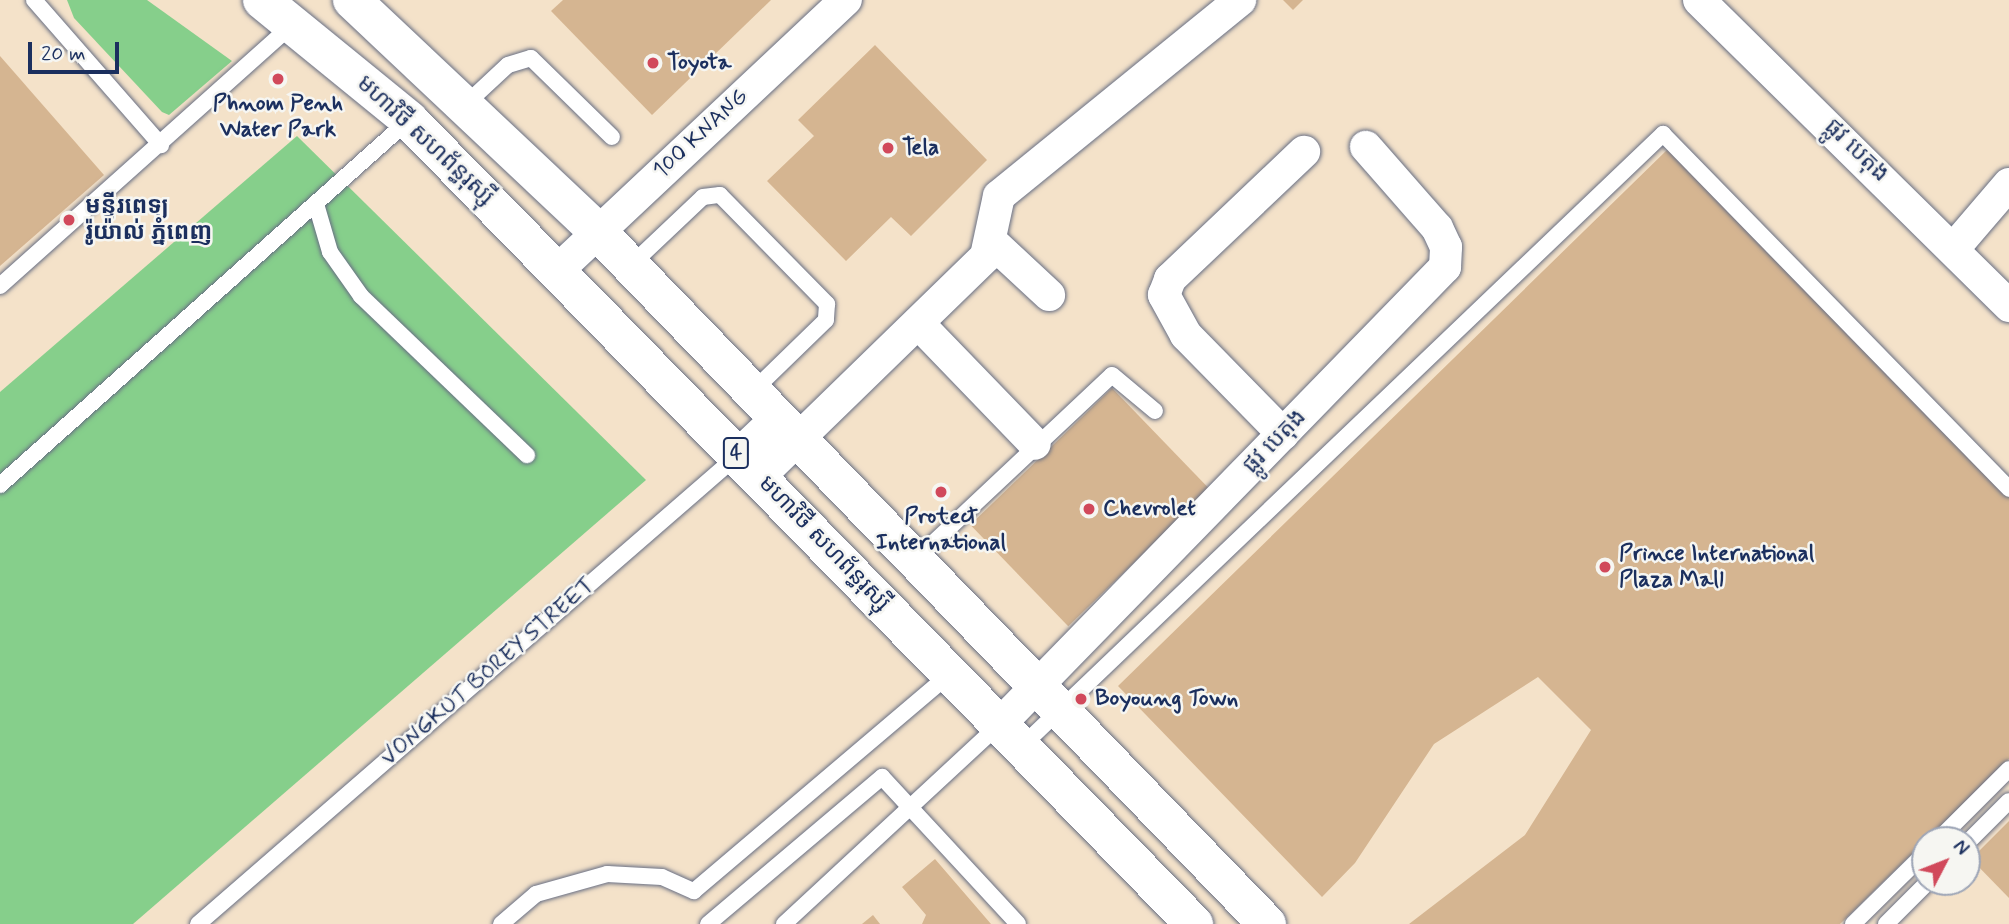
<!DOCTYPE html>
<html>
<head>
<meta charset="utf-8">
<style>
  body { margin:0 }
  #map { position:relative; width:2009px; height:924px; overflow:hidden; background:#f4e2c9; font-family:Mynerve,"Noto Sans Khmer",sans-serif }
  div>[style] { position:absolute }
  .green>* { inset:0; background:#86cf8b }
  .building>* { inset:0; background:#d5b591; transform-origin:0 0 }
  .roads { filter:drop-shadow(0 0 2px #676e83) drop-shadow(0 0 2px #676e83) }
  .lane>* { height:16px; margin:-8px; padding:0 8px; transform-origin:8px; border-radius:8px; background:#fff }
  .street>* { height:32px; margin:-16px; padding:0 16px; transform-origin:16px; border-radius:16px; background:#fff }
  .highway>* { height:38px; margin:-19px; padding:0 19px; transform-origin:19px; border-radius:19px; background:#fff }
  .dots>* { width:19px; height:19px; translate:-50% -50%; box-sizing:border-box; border:4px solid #f6f6f2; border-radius:50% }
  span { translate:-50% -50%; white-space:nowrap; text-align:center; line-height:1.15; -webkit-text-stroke:5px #f6f6f2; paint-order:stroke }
  .shield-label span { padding:2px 5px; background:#f6f6f2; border:2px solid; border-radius:5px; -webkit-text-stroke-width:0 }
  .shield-label { font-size:21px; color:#1b2f5e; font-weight:700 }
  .poi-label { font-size:23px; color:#1b2f5e; font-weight:700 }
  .left { translate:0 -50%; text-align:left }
  .street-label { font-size:23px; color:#1b2f5e }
  .north { position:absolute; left:1911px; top:826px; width:70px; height:70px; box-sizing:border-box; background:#f6f6f2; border:2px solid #9ea6b7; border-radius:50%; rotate:48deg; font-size:19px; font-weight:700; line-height:28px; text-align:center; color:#1b2f5e }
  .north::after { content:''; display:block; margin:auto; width:24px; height:32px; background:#d1495b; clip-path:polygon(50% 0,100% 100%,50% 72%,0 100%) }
  .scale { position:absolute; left:28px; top:42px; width:91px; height:32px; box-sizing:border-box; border:4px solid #1b2f5e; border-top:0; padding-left:9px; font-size:21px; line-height:24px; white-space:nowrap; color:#1b2f5e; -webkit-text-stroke:5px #f6f6f2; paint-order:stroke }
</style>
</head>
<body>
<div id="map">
  <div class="green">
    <i style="clip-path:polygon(67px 0,147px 0,232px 61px,169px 115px,162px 112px,74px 18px)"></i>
    <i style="clip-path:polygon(297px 136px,646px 480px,133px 924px,0 924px,0 392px)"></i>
  </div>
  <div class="building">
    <i style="clip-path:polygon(563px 0,771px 0,652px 115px,551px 11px)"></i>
    <i style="clip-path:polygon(1283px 0,1303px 0,1293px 10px)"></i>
    <i style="clip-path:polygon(875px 45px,987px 160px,911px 236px,891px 217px,846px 261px,767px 181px,814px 136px,798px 120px)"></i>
    <i style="clip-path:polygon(0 56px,104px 175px,0 266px)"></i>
    <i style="clip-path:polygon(1669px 148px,2009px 497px,2009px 759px,1840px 924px,1409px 924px,1525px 835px,1591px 730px,1538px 677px,1434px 744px,1355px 863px,1322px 897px,1118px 686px)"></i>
    <i style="left:1112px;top:388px;width:141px;height:197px;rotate:46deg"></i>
    <i style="clip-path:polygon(2009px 821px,2009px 898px,1971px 859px)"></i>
    <i style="clip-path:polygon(935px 859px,991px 924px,922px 924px,926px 915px,902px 887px)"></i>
    <i style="clip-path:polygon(873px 915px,880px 924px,862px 924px)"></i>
  </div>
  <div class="roads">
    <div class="lane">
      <i style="left:34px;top:0;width:193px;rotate:48.8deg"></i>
      <i style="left:466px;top:104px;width:57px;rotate:-42.9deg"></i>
      <i style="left:508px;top:65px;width:24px;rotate:-17deg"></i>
      <i style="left:531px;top:58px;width:113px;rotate:44.3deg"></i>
      <i style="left:316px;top:204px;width:50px;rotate:73.7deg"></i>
      <i style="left:330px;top:252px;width:54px;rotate:54.8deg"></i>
      <i style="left:361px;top:296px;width:230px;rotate:43.8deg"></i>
      <i style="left:630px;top:266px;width:100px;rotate:-43.4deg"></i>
      <i style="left:703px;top:197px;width:17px;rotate:-7deg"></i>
      <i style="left:720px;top:195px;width:153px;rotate:45.5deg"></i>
      <i style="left:827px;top:304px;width:16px;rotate:94deg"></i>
      <i style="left:826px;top:320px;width:103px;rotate:135.8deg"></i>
      <i style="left:0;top:286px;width:393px;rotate:-41.8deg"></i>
      <i style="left:0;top:485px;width:548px;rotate:-41.75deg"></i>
      <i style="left:915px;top:560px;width:270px;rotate:-43.2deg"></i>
      <i style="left:1112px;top:375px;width:56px;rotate:39.9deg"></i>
      <i style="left:1021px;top:747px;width:888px;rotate:-43.68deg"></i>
      <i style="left:1663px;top:134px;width:496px;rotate:45.7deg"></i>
      <i style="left:1938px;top:840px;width:100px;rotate:-45deg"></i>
      <i style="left:1967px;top:843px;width:59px;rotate:-45deg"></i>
      <i style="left:198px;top:924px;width:715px;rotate:-40.97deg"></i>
      <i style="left:501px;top:924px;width:46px;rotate:-40.6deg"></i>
      <i style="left:536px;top:894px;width:74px;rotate:-15.7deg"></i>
      <i style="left:607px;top:874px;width:55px;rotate:3.1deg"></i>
      <i style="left:662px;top:877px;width:35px;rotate:24deg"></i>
      <i style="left:694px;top:891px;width:336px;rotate:-40.3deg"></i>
      <i style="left:708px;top:924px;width:228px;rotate:-40.2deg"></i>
      <i style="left:882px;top:777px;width:200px;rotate:47.2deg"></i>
      <i style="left:784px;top:924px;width:294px;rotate:-42.8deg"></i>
      <i style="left:1853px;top:924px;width:101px;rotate:-44.6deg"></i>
      <i style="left:1886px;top:924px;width:59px;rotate:-45deg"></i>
    </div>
    <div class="street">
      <i style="left:1699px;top:0;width:436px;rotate:44.6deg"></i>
      <i style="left:992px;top:242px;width:78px;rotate:42.9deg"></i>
      <i style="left:1955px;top:247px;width:83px;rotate:-49.4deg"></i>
      <i style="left:558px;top:270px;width:395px;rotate:-43.2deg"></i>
      <i style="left:918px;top:323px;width:168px;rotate:46deg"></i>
      <i style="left:1283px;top:434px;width:139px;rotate:-134.4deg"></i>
      <i style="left:1186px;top:335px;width:46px;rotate:-118.8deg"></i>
      <i style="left:1164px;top:295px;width:17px;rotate:-69deg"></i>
      <i style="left:1170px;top:279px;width:185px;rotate:-43.5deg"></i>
      <i style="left:738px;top:455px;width:54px;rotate:-43.5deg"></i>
      <i style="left:759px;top:477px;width:317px;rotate:-44.2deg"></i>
      <i style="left:986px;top:256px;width:61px;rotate:-77.8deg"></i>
      <i style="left:999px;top:196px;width:311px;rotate:-39.1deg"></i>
      <i style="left:1000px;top:724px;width:638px;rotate:-45.76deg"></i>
      <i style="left:1445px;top:267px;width:20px;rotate:-87deg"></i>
      <i style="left:1446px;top:247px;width:21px;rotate:-115deg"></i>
      <i style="left:1437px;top:228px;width:108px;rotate:-131.2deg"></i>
    </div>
    <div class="highway">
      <i style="left:262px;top:0;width:190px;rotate:39.2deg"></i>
      <i style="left:409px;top:120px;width:1124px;rotate:45.69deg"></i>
      <i style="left:352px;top:0;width:337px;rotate:43.3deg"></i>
      <i style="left:597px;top:231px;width:964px;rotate:45.97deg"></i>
    </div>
  </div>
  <div class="dots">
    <i style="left:653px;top:63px;background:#d1495b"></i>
    <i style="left:278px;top:79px;background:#d1495b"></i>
    <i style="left:888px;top:148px;background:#d1495b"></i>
    <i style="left:69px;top:220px;background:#d1495b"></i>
    <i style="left:941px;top:492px;background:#d1495b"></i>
    <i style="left:1089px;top:509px;background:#d1495b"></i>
    <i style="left:1605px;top:567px;background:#d1495b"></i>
    <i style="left:1081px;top:699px;background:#d1495b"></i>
  </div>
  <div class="shield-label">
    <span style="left:736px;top:453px">4</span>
  </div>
  <div class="poi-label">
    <span class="left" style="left:667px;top:63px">Toyota</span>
    <span style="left:278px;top:117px">Phnom Penh<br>Water Park</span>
    <span class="left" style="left:902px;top:148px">Tela</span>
    <span class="left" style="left:85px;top:220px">មន្ទីរពេទ្យ<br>រ៉ូយ៉ាល់ ភ្នំពេញ</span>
    <span class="left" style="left:1103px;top:509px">Chevrolet</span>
    <span style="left:941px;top:530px">Protect<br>International</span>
    <span class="left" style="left:1619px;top:567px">Prince International<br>Plaza Mall</span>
    <span class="left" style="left:1095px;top:699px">Boyoung Town</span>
  </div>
  <div class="street-label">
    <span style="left:701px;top:134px;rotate:-43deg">100 KNANG</span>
    <span style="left:425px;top:141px;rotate:43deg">មហាវិថី សហព័ន្ធរុស្ស៊ី</span>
    <span style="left:1856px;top:151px;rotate:44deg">ផ្លូវ បេតុង</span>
    <span style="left:1275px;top:442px;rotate:-46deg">ផ្លូវ បេតុង</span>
    <span style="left:824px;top:544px;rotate:46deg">មហាវិថី សហព័ន្ធរុស្ស៊ី</span>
    <span style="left:488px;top:672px;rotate:-41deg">VONGKUT BOREY STREET</span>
  </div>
  <div class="north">N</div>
  <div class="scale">20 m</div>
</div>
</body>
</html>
